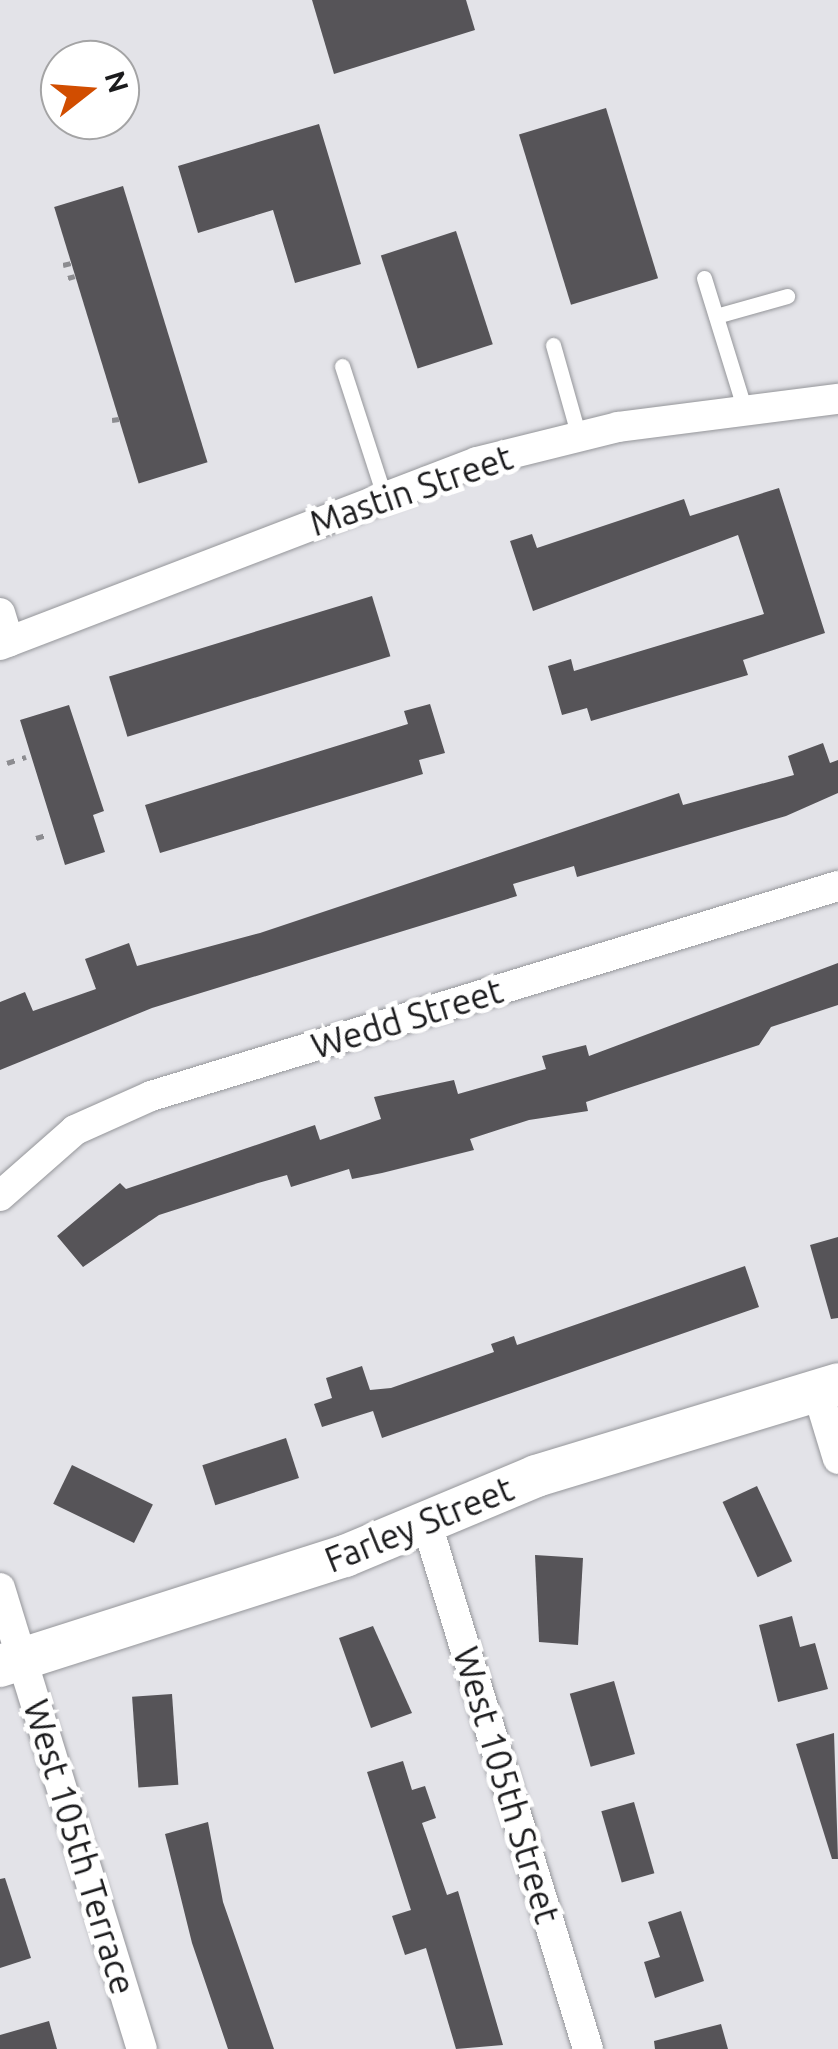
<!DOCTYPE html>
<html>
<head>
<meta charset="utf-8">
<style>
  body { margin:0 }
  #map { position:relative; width:838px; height:2049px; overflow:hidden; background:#e3e3e8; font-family:Ubuntu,sans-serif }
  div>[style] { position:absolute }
  .building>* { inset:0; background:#565458; transform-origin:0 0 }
  .path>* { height:5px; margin-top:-2.5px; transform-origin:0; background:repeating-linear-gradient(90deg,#8c8c90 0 8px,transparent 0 16px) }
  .roads { filter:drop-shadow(0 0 2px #95969a) drop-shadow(0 0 2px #95969a) }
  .lane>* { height:15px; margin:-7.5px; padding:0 7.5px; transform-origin:7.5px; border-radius:7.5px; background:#fff }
  .street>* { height:30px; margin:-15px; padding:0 15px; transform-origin:15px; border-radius:15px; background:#fff }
  .secondary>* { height:42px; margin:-21px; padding:0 21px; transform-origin:21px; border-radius:21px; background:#fff }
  span { translate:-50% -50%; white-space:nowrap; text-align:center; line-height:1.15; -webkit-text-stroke:10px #fff; paint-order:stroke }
  .street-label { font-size:35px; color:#1b1b1d }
  .north { position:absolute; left:40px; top:40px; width:100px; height:100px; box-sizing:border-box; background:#fff; border:2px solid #a4a4a5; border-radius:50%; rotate:73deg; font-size:28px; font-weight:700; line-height:40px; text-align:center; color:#1b1b1d }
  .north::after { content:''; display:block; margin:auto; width:35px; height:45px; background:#d14d00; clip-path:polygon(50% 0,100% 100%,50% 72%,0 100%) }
</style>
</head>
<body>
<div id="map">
  <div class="building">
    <i style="clip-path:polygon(312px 0,466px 0,475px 30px,334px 74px)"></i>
    <i style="left:606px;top:108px;width:178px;height:91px;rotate:73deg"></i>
    <i style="clip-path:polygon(319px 124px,361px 264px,295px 283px,273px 210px,198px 233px,178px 166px)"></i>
    <i style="left:123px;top:186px;width:289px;height:72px;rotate:73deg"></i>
    <i style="left:456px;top:231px;width:119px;height:79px;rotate:72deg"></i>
    <i style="clip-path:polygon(779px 488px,825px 633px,743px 660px,748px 675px,591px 721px,587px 708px,562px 715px,548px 666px,571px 659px,574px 671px,764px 614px,738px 535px,533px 611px,510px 541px,532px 534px,537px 548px,684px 499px,690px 516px)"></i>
    <i style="left:372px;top:596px;width:63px;height:275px;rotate:73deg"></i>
    <i style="clip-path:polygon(430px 704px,445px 753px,419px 760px,423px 774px,160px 853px,145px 805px,408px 724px,404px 711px)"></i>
    <i style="clip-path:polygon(69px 705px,104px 811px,93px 815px,105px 852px,65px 865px,20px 720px)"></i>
    <i style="clip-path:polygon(823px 743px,830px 763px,838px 760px,838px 793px,786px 816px,577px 877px,574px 866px,513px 884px,517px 896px,152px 1008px,0 1070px,0 1002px,25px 992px,33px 1011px,96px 989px,85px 959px,129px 943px,137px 966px,260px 933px,679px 793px,683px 805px,794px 775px,788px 756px)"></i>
    <i style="clip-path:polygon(838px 963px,838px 1005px,771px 1027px,759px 1045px,586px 1102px,588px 1111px,529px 1120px,470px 1139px,474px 1150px,382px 1173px,352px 1179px,349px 1169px,291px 1187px,287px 1175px,258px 1183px,159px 1215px,83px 1267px,57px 1236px,120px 1183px,126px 1189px,315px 1125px,320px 1140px,381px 1119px,374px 1097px,454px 1080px,458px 1094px,546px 1069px,542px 1056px,586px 1045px,589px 1056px)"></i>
    <i style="clip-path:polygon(838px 1237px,838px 1318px,831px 1319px,810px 1245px)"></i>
    <i style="clip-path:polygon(745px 1266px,759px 1307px,382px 1438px,373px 1411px,322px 1427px,314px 1404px,332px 1398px,326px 1378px,362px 1366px,370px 1390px,391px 1388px,494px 1352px,491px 1344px,514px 1336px,517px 1345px)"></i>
    <i style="left:286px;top:1438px;width:42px;height:88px;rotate:72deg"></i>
    <i style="left:72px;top:1465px;width:90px;height:43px;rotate:26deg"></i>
    <i style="left:757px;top:1486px;width:83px;height:38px;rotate:65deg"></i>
    <i style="clip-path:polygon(535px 1555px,583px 1558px,578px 1645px,539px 1642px)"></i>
    <i style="clip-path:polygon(792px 1616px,800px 1647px,815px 1643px,828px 1689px,778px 1702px,759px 1625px)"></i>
    <i style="clip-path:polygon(373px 1626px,412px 1713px,371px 1728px,339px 1638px)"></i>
    <i style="left:614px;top:1681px;width:76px;height:46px;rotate:74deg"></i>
    <i style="left:172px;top:1694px;width:91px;height:40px;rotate:86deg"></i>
    <i style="clip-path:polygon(834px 1733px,838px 1859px,832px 1859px,796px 1744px)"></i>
    <i style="clip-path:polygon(403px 1761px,412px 1790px,425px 1786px,436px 1818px,422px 1823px,447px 1895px,458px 1891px,503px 2045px,456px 2049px,426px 1948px,405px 1955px,392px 1916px,411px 1910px,367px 1772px)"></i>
    <i style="left:634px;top:1802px;width:74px;height:34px;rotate:74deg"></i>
    <i style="clip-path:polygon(208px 1822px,223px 1902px,274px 2049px,228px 2049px,192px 1943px,165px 1834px)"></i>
    <i style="clip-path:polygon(5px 1878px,31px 1958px,0 1968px,0 1879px)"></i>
    <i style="clip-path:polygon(681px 1911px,704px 1981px,655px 1998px,644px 1962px,660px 1957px,648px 1922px)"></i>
    <i style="clip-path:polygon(49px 2021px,57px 2049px,0 2049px,0 2035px)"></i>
    <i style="clip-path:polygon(721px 2024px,728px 2049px,655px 2049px,654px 2041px)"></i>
  </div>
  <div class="path">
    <i style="left:63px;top:265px;width:8px;rotate:-14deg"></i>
    <i style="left:68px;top:278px;width:7px;rotate:-16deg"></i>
    <i style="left:112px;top:420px;width:7px;rotate:-8deg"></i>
    <i style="left:7px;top:763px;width:20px;rotate:-18deg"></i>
    <i style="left:36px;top:838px;width:15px;rotate:-16deg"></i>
  </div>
  <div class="roads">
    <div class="lane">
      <i style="left:704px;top:278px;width:135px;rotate:72.8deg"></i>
      <i style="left:716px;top:316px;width:74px;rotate:-15.7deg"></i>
      <i style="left:553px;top:345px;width:96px;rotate:74.2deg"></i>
      <i style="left:342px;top:366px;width:136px;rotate:72deg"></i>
    </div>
    <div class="street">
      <i style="left:0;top:613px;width:30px;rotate:73deg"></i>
      <i style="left:0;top:645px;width:511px;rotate:-20.99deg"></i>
      <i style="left:477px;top:462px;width:145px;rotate:-13.9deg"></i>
      <i style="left:618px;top:427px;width:222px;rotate:-7.3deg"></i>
      <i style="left:0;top:1196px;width:100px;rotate:-41.3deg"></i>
      <i style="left:75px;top:1130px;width:83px;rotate:-24.1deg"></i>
      <i style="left:151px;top:1096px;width:718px;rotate:-17deg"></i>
      <i style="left:817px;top:1390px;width:72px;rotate:73.1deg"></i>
      <i style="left:426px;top:1521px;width:552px;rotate:72.94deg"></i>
      <i style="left:0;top:1588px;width:482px;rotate:72.9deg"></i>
    </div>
    <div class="secondary">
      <i style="left:0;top:1666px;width:362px;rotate:-17.7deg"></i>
      <i style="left:345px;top:1556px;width:207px;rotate:-22.7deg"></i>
      <i style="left:536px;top:1476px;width:316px;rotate:-16.9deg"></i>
    </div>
  </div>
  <div class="street-label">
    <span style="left:411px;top:490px;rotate:-19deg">Mastin Street</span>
    <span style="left:407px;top:1018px;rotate:-17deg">Wedd Street</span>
    <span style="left:419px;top:1524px;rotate:-22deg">Farley Street</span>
    <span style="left:507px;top:1785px;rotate:73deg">West 105th Street</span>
    <span style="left:80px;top:1847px;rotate:73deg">West 105th Terrace</span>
  </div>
  <div class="north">N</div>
</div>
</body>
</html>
